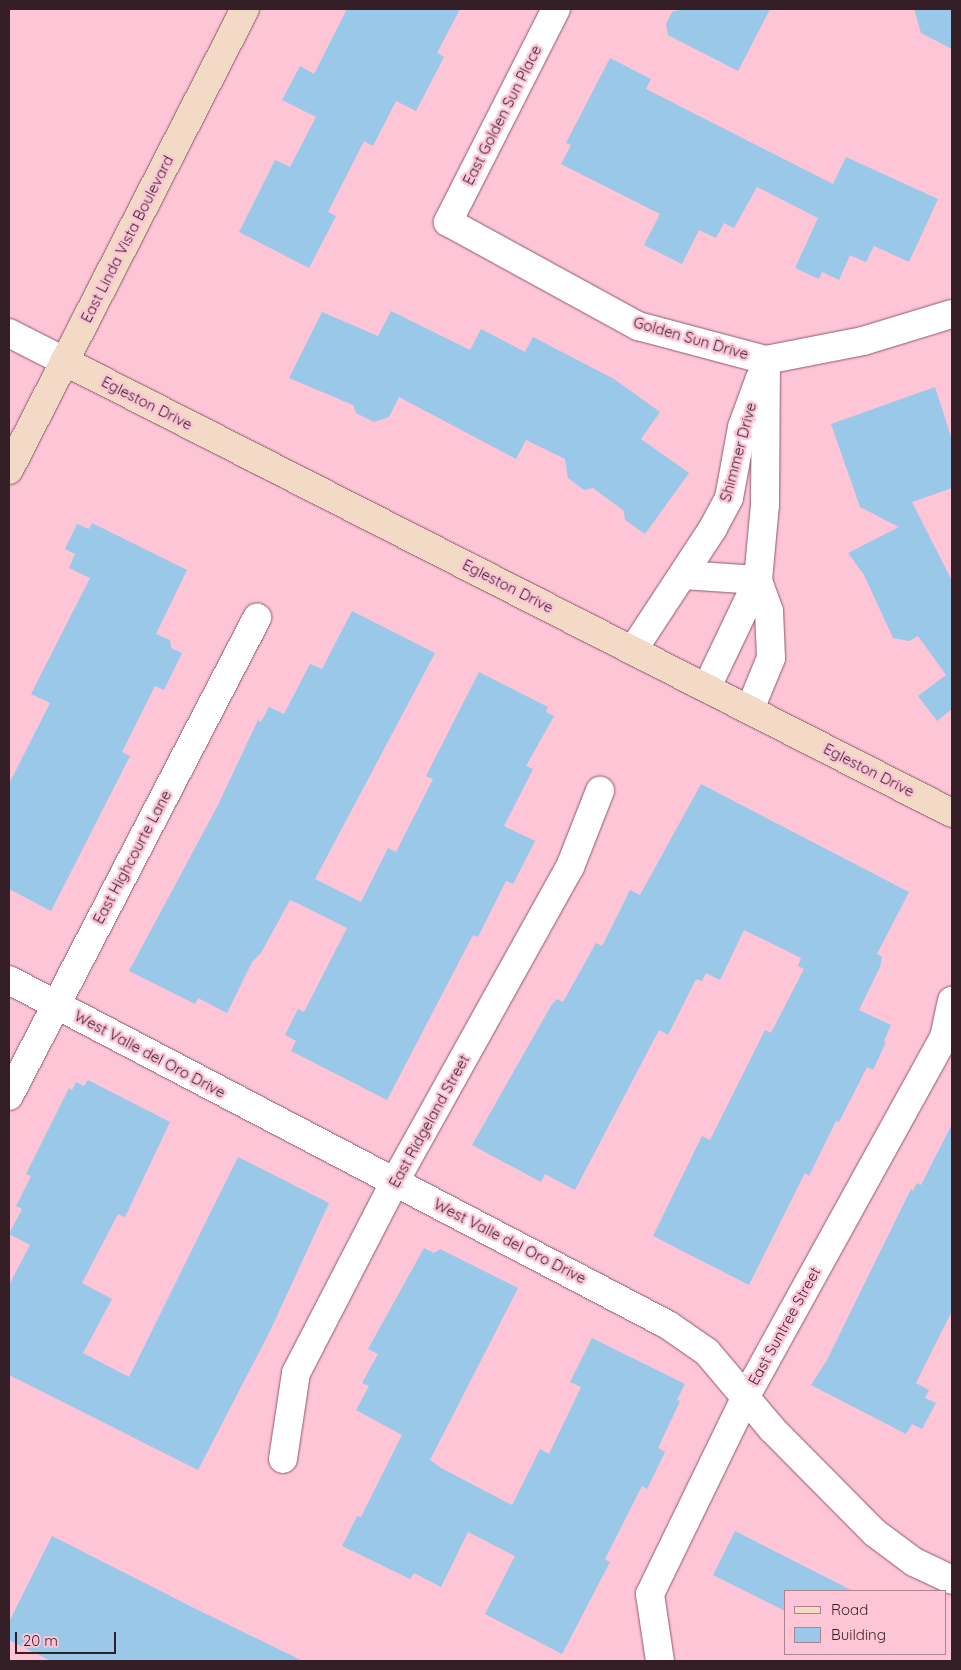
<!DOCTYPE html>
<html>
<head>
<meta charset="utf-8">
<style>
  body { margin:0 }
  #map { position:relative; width:961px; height:1670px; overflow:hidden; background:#fdc5d6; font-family:Quicksand,sans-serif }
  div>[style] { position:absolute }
  .building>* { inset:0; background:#99c8e9 }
  .roads { filter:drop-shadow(0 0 1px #8c5b6b) drop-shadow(0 0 1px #8c5b6b) }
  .street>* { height:28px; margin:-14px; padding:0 14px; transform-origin:14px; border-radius:14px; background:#fff }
  .secondary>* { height:28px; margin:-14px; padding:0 14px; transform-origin:14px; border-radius:14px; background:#f2dac6 }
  span { translate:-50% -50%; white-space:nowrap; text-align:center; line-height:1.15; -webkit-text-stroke:5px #fdc5d6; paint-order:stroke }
  .street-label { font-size:15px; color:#341f26 }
  .frame { position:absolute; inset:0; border:10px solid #341f26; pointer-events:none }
  .legend { position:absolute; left:784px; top:1590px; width:162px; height:65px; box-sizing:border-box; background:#fdc5d6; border:1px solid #ad8390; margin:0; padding:6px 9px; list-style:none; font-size:15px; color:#341f26 }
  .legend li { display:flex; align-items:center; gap:10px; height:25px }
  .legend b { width:25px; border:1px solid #ad8390 }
  .scale { position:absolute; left:15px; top:1632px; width:101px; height:22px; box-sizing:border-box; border:2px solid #341f26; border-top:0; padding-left:6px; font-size:15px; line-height:18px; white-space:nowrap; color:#341f26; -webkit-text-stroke:4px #fdc5d6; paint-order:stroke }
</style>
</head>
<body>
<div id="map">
  <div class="building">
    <i style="clip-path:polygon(347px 9px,460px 9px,437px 53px,444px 57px,416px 111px,396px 101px,373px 146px,364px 141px,328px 212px,336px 216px,309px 268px,239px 232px,275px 160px,290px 167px,316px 117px,282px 100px,300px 66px,314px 74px)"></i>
    <i style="clip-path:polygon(682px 9px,770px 9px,738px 71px,668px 35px,666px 24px,672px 12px)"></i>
    <i style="clip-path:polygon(914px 9px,952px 9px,952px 49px,921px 33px)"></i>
    <i style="clip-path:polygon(610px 58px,651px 79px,646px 89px,833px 184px,846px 157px,938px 199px,909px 262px,874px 246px,866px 262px,850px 255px,839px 280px,822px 272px,819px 279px,795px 268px,818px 218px,757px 187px,734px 228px,724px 223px,716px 238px,699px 230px,682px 264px,644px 245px,660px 214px,561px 164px,571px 145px,566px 143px)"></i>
    <i style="clip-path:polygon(391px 311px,470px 350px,481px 329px,525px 352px,533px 337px,614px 379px,660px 412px,641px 439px,689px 473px,645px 534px,625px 520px,624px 511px,593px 488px,584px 490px,568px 478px,565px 459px,526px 440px,516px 459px,399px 397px,389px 417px,374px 422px,356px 413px,353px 405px,289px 378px,322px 312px,378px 336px)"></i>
    <i style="clip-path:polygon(935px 387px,952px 440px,952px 488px,912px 502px,952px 581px,952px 709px,937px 721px,918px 696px,946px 675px,918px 636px,909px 641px,893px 638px,864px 575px,848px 553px,899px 527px,860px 507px,831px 424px)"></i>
    <i style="clip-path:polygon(92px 523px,187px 570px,156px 634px,170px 640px,171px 648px,182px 653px,164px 690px,155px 686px,122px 752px,130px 756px,51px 911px,9px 889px,9px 784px,50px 703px,31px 694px,90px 578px,69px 568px,75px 554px,65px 549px,77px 524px,89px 529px)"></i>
    <i style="clip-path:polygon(352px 611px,435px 653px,315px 879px,361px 902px,388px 848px,396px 852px,433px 779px,426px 776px,479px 672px,548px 707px,546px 712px,554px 716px,526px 766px,533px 769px,504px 826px,535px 841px,513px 884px,506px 881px,478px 937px,473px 935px,387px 1100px,291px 1051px,296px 1041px,285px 1035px,298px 1009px,304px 1012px,347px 928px,301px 905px,290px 900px,261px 953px,252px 962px,227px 1013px,198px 998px,195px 1004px,129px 971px,218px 805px,258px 720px,261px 722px,269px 707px,284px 714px,310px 664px,322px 669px)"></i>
    <i style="clip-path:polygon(701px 784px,909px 892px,877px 954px,882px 957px,880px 967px,859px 1010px,891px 1025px,884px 1041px,886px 1042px,873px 1070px,867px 1067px,839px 1122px,836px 1121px,809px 1176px,805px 1173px,749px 1285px,653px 1236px,702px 1136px,710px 1140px,765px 1030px,771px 1033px,804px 969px,798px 966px,801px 958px,744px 930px,720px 980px,706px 973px,702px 981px,696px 979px,668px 1035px,659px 1030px,575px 1190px,545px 1174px,541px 1182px,472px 1145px,552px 1004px,557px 999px,563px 1002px,596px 943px,602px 946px,630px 890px,640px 895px)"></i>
    <i style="clip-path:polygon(88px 1080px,170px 1122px,125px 1217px,118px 1214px,82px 1283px,112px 1299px,83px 1353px,129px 1377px,238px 1157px,329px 1203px,270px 1331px,198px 1470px,9px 1375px,9px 1285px,30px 1245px,9px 1234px,22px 1209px,16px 1206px,31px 1176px,26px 1174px,69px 1088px,72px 1090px,76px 1082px,84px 1086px)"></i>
    <i style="clip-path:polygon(952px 1124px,952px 1311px,916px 1383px,929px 1390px,925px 1398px,936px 1403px,922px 1429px,912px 1424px,906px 1434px,811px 1385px,827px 1360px,911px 1189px,913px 1191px,917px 1183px,921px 1185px)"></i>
    <i style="clip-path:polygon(424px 1248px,434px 1253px,440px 1249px,518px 1288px,430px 1460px,441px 1468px,512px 1505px,540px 1449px,549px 1454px,581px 1387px,570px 1382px,592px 1338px,685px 1384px,677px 1400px,680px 1401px,658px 1448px,665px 1452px,647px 1489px,642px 1486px,605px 1559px,610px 1562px,562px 1654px,485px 1614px,515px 1556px,468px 1532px,441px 1587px,414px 1573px,410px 1579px,342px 1546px,357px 1516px,361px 1517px,402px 1435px,356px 1410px,369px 1386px,362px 1383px,378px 1354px,368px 1349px)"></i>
    <i style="clip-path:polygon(735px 1531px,853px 1591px,785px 1591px,785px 1611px,713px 1575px)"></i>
    <i style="clip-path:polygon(52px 1536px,196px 1609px,303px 1661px,51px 1661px,9px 1640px,9px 1622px)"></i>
  </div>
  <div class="roads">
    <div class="street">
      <i style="left:556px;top:9px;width:239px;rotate:116.9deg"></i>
      <i style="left:448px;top:222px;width:217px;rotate:28.7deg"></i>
      <i style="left:638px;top:326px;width:132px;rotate:14.9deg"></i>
      <i style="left:766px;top:360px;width:99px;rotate:-11.1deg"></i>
      <i style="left:863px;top:341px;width:93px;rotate:-16.9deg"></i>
      <i style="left:9px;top:333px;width:62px;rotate:27deg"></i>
      <i style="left:683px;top:575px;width:75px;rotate:3.8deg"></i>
      <i style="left:633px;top:650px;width:146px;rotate:-56.7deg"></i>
      <i style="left:713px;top:528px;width:34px;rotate:-62deg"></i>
      <i style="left:729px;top:498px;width:72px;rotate:-79.6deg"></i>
      <i style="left:742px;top:427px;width:52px;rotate:-69.8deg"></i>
      <i style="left:707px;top:687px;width:119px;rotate:-64.5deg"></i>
      <i style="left:758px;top:580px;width:75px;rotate:-84.7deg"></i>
      <i style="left:765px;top:505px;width:145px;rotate:-89.6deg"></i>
      <i style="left:750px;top:709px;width:55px;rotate:-67.6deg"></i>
      <i style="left:771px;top:658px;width:47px;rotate:-92.4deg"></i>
      <i style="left:769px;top:611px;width:33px;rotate:-110deg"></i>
      <i style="left:9px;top:980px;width:744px;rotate:27.63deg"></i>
      <i style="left:668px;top:1325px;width:47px;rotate:34.7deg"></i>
      <i style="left:707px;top:1352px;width:101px;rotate:49.8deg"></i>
      <i style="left:772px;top:1429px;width:146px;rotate:45.3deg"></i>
      <i style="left:875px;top:1533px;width:49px;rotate:36.6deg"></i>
      <i style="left:914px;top:1562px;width:42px;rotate:25.3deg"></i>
      <i style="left:9px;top:1096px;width:539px;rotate:-62.58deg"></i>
      <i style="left:283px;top:1459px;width:87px;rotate:-81.4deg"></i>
      <i style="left:296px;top:1373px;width:214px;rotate:-62.7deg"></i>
      <i style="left:394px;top:1183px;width:362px;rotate:-60.9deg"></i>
      <i style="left:570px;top:867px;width:82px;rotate:-68.5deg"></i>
      <i style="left:660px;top:1661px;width:68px;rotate:-98.5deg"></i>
      <i style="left:650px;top:1594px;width:220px;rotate:-64.1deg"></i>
      <i style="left:746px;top:1396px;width:409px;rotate:-61.1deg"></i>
      <i style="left:944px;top:1038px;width:38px;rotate:-78deg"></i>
    </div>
    <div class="secondary">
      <i style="left:64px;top:361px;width:996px;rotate:26.98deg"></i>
      <i style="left:9px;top:470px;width:518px;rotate:-62.89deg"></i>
    </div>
  </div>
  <div class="street-label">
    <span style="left:502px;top:115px;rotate:-63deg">East Golden Sun Place</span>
    <span style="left:127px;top:239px;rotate:-63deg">East Linda Vista Boulevard</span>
    <span style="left:691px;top:338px;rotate:16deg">Golden Sun Drive</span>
    <span style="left:147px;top:403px;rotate:27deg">Egleston Drive</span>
    <span style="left:738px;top:452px;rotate:-75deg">Shimmer Drive</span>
    <span style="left:508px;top:586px;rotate:27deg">Egleston Drive</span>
    <span style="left:869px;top:770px;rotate:27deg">Egleston Drive</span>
    <span style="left:132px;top:857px;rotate:-62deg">East Highcourte Lane</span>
    <span style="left:150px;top:1054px;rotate:28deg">West Valle del Oro Drive</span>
    <span style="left:429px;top:1121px;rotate:-61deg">East Ridgeland Street</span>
    <span style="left:510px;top:1241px;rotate:27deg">West Valle del Oro Drive</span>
    <span style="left:784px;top:1326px;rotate:-61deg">East Suntree Street</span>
  </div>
  <div class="frame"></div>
  <ul class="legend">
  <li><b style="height:6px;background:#f2dac6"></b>Road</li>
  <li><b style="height:14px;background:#99c8e9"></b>Building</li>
  </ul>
  <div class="scale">20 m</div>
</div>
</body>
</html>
